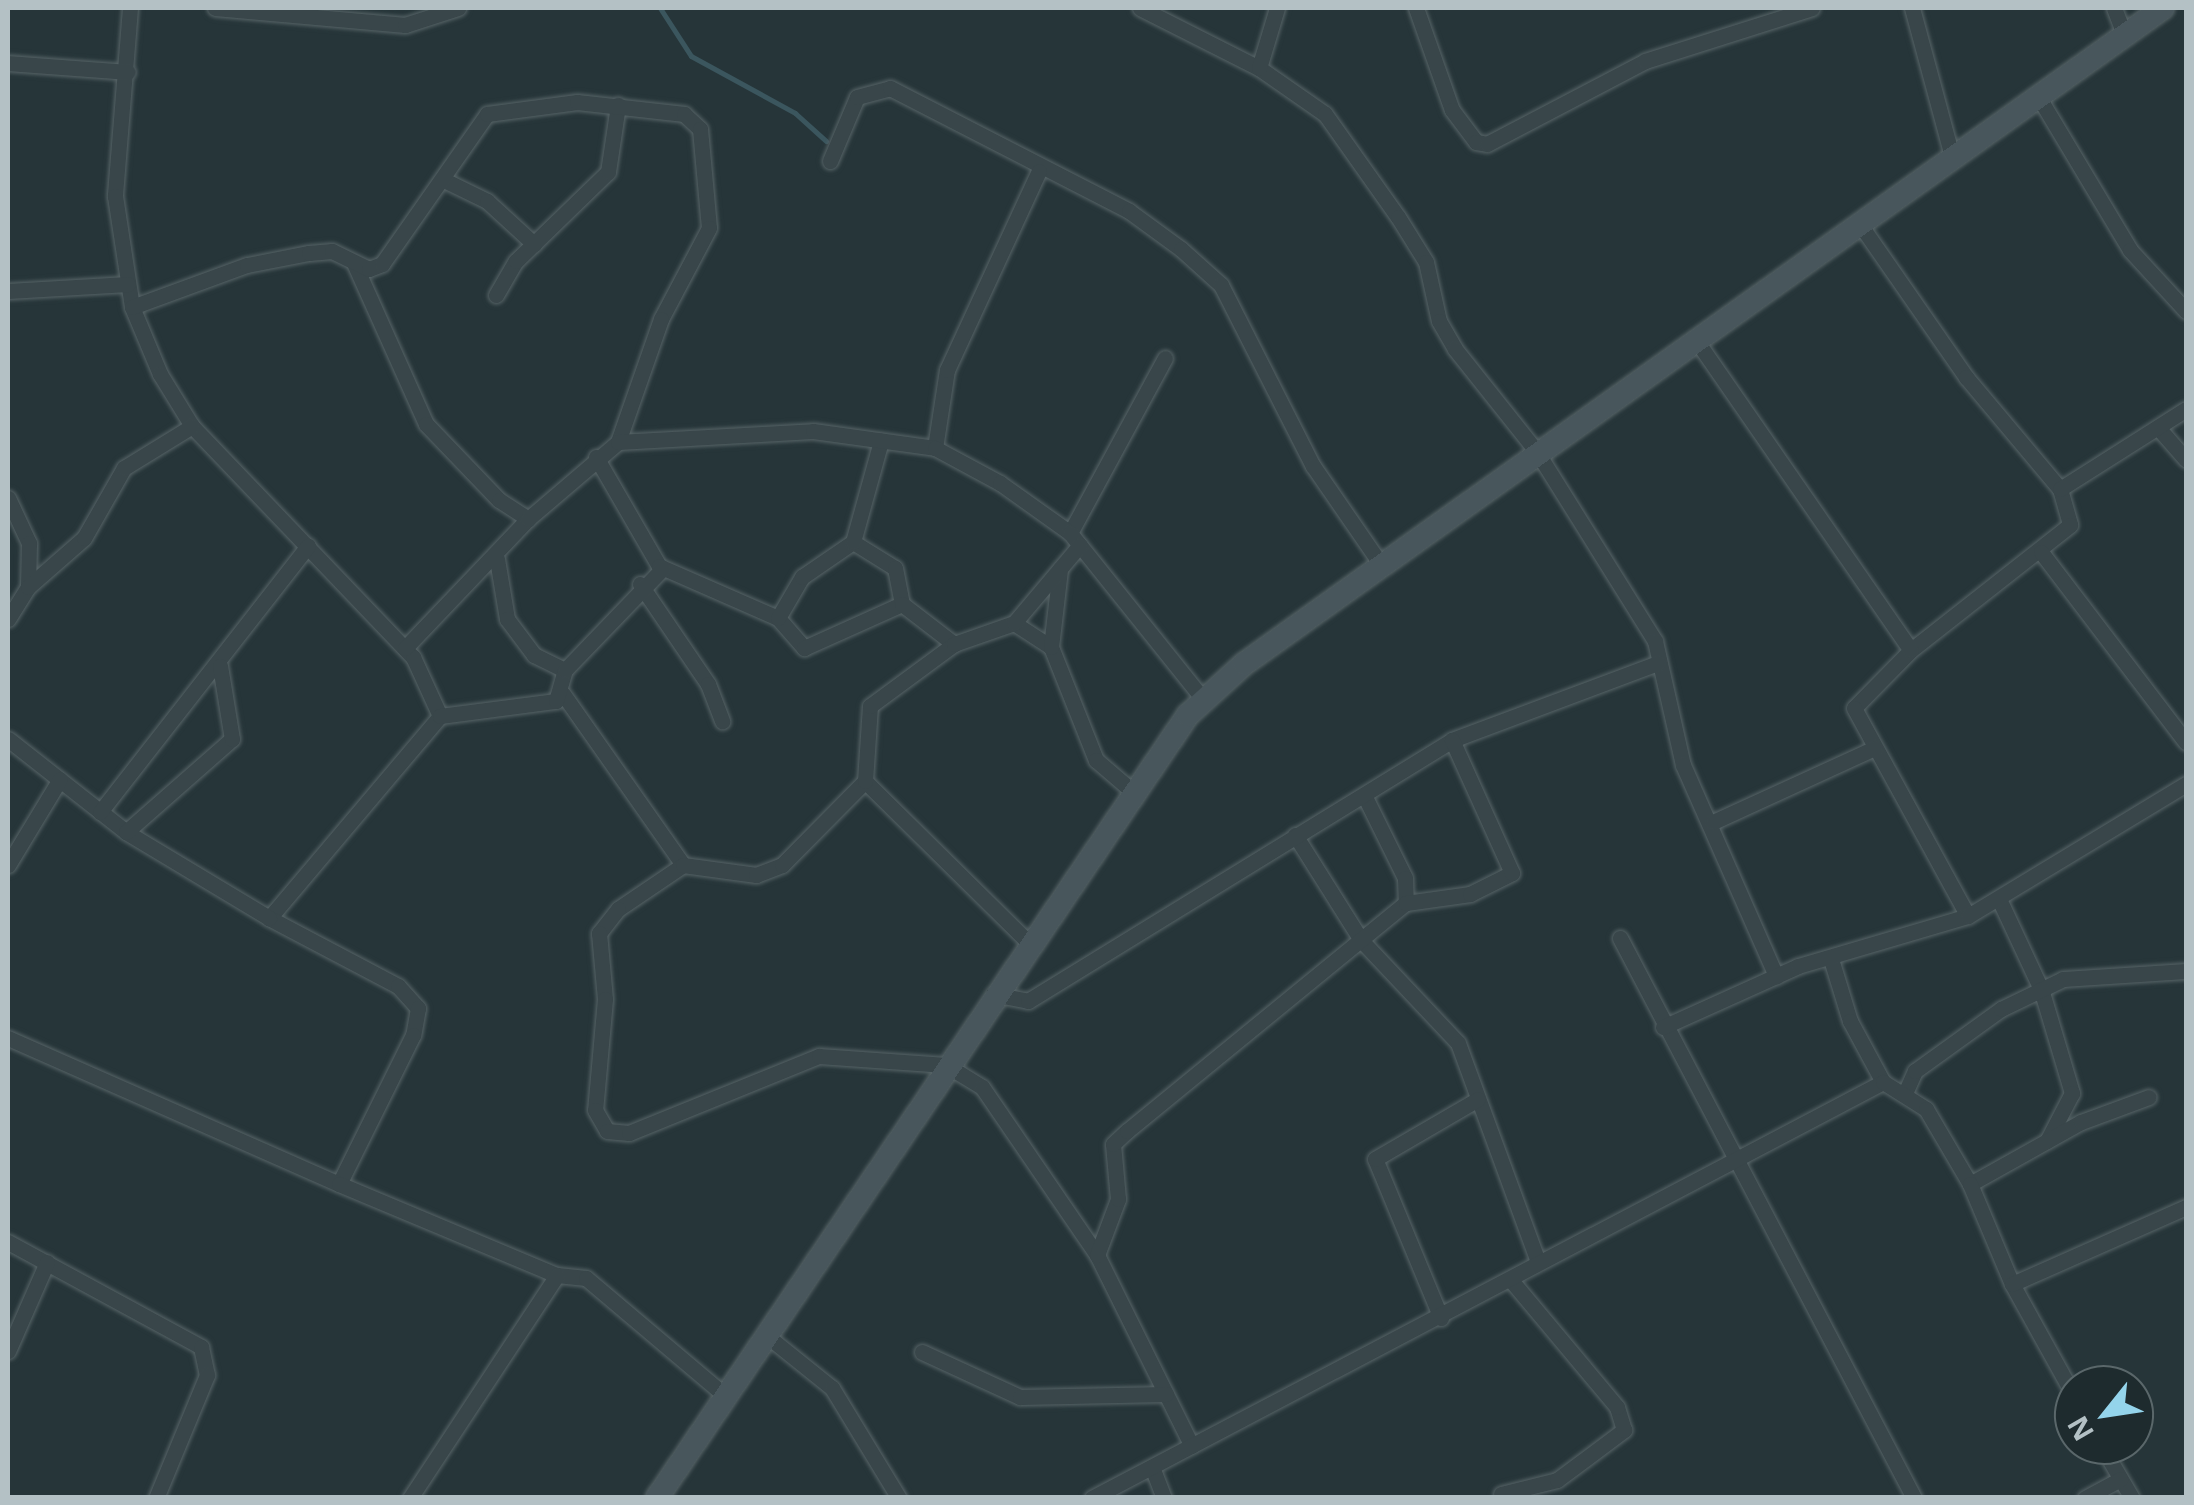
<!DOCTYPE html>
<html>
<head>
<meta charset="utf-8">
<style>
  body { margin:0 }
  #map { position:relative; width:2194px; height:1505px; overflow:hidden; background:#263539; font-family:"Open Sans",sans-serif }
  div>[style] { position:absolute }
  .stream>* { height:5px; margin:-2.5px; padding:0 2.5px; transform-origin:2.5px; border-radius:2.5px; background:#3b565e }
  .roads { filter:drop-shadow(0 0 2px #576467) drop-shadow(0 0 2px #576467) }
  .street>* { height:15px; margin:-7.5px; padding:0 7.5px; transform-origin:7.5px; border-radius:7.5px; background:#39464a }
  .secondary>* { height:22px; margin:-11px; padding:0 11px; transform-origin:11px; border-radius:11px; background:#48565c }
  span { translate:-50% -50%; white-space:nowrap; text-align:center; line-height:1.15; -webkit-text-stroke:9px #1e2b2e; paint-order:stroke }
  .frame { position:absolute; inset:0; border:10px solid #b4c1c5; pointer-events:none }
  .north { position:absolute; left:2054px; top:1365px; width:100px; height:100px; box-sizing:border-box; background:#1e2b2e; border:2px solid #5a676a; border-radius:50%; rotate:240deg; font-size:28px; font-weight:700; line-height:40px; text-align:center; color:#b4c1c5 }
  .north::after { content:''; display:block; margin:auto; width:35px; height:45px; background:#94d4eb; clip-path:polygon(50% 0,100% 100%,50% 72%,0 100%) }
</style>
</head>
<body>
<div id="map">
  <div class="stream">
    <i style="left:660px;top:8px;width:57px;rotate:57.1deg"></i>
    <i style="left:691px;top:56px;width:119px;rotate:28.7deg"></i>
    <i style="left:795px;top:113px;width:42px;rotate:42.1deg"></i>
  </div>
  <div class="roads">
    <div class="street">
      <i style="left:130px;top:8px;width:189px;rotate:94.6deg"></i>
      <i style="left:115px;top:196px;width:112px;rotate:81.3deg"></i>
      <i style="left:132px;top:307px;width:73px;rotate:67.3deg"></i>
      <i style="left:160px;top:374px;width:61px;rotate:58.4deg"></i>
      <i style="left:192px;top:426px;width:320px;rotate:46.3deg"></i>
      <i style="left:413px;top:657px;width:65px;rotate:65.4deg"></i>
      <i style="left:440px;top:716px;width:265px;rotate:130.2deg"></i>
      <i style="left:269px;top:918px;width:146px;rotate:27.8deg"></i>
      <i style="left:398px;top:986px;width:30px;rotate:48deg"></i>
      <i style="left:418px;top:1008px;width:27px;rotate:100deg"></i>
      <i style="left:413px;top:1035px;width:166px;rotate:116.4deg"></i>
      <i style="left:215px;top:8px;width:191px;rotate:5.1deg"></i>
      <i style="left:405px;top:25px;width:56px;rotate:-17.8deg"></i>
      <i style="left:1140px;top:8px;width:133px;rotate:26.8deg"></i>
      <i style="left:1259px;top:68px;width:80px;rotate:34.9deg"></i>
      <i style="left:1325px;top:114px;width:126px;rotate:54.7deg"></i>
      <i style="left:1398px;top:217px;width:53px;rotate:58.1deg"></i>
      <i style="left:1426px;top:262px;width:60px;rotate:77.6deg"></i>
      <i style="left:1439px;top:321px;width:32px;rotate:60deg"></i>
      <i style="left:1455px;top:349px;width:132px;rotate:51.5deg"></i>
      <i style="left:1537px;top:452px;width:223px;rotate:58deg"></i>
      <i style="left:1655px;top:641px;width:127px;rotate:77.3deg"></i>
      <i style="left:1683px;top:765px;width:231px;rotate:66.2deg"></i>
      <i style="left:1416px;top:8px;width:108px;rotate:70.6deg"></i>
      <i style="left:1452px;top:110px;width:40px;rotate:53deg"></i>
      <i style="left:1476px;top:142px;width:11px;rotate:10deg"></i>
      <i style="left:1487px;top:144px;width:178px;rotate:-27.7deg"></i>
      <i style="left:1645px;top:61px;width:175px;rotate:-17.6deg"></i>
      <i style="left:1912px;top:8px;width:153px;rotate:74.9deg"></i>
      <i style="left:2114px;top:8px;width:30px;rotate:69deg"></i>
      <i style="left:8px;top:63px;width:120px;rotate:4.3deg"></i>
      <i style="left:1259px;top:68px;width:63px;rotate:-73.3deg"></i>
      <i style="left:2038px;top:96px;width:179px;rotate:59.1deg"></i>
      <i style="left:2130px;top:250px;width:83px;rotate:47.4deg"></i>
      <i style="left:830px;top:161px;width:69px;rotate:-67.1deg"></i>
      <i style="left:857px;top:97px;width:34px;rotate:-15deg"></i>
      <i style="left:890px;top:88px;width:269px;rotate:27.2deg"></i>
      <i style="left:1129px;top:211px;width:64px;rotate:36.2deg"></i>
      <i style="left:1181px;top:249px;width:54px;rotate:42deg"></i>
      <i style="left:1221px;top:285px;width:203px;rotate:63.1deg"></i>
      <i style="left:1313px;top:466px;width:121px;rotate:55.4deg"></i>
      <i style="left:444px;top:180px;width:48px;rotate:26deg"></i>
      <i style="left:487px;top:201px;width:64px;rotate:42.5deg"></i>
      <i style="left:1859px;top:223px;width:188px;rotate:55.2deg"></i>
      <i style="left:1966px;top:377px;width:146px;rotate:50deg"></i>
      <i style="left:2060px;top:489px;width:37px;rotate:74deg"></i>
      <i style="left:2070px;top:525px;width:202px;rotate:141.8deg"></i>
      <i style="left:1911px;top:650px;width:81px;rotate:134.5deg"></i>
      <i style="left:1854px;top:708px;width:237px;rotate:61.3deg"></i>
      <i style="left:354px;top:263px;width:176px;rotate:65.9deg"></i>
      <i style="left:426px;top:424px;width:105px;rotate:46.2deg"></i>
      <i style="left:499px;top:500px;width:35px;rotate:33deg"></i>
      <i style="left:8px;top:291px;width:120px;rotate:-3.3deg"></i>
      <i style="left:496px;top:295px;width:39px;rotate:-60deg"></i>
      <i style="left:516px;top:261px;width:128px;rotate:-44.1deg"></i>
      <i style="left:608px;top:172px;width:68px;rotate:-81.5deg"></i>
      <i style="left:132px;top:307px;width:122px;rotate:-20.1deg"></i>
      <i style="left:247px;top:265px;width:63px;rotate:-11deg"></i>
      <i style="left:309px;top:253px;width:23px;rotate:-5deg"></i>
      <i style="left:332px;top:251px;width:41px;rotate:25.9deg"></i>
      <i style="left:369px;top:269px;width:14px;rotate:-21deg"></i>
      <i style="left:382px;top:264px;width:183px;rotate:-55deg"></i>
      <i style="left:487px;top:114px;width:91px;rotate:-7.6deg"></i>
      <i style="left:577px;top:102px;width:108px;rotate:6.4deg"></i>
      <i style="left:684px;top:114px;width:22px;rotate:43deg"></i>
      <i style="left:700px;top:129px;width:99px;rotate:84.8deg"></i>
      <i style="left:709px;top:228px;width:103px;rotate:117.8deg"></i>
      <i style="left:661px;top:319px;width:130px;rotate:109.3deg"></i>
      <i style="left:1696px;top:340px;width:377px;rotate:55.3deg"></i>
      <i style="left:2161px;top:431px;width:38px;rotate:49deg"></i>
      <i style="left:935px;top:448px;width:79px;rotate:-81.3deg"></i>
      <i style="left:947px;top:370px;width:219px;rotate:-65.2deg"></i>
      <i style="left:596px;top:457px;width:126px;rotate:60deg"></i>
      <i style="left:659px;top:566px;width:130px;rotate:23.6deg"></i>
      <i style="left:778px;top:618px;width:40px;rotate:49deg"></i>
      <i style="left:804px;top:648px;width:107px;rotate:-24.2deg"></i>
      <i style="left:2060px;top:489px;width:149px;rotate:-32.4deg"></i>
      <i style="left:8px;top:498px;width:50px;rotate:65deg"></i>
      <i style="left:29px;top:543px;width:44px;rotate:91.3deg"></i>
      <i style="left:1070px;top:533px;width:199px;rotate:-61.5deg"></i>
      <i style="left:853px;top:542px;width:49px;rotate:31.8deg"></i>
      <i style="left:895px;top:568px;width:37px;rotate:79deg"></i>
      <i style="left:902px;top:604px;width:66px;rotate:37.6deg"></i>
      <i style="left:2041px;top:552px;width:239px;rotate:52.7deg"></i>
      <i style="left:497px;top:559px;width:61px;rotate:80.5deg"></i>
      <i style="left:507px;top:619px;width:45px;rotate:53.1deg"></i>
      <i style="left:534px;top:655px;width:34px;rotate:26deg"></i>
      <i style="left:640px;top:584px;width:121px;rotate:55.8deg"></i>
      <i style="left:708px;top:684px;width:40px;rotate:69deg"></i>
      <i style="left:778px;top:618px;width:48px;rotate:-59.7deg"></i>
      <i style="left:802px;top:577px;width:62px;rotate:-34.5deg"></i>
      <i style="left:853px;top:542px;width:105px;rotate:-74.5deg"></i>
      <i style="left:8px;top:619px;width:38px;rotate:-58deg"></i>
      <i style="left:28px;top:587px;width:74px;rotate:-41.2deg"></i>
      <i style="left:84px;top:538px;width:81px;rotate:-60.3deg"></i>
      <i style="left:124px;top:468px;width:80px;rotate:-31.7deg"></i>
      <i style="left:1014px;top:623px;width:44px;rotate:33deg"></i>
      <i style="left:1051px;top:647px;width:122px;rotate:68.3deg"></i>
      <i style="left:1096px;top:760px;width:48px;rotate:40.7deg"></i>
      <i style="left:1051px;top:647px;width:79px;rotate:-83.4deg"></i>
      <i style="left:405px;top:648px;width:178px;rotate:-46.4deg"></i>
      <i style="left:528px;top:519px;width:118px;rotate:-40.5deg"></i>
      <i style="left:618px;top:442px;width:195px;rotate:-3.2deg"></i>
      <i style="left:813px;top:431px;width:123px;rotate:7.9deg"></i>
      <i style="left:935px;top:448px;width:74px;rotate:28.3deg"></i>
      <i style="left:1000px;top:483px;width:86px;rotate:35.5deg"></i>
      <i style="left:1070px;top:533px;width:213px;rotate:51.3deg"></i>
      <i style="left:563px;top:694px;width:209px;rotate:54.9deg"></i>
      <i style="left:440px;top:716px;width:117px;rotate:-7.4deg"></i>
      <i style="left:556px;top:701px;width:32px;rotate:-74deg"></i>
      <i style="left:565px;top:670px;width:141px;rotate:-46.1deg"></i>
      <i style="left:8px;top:739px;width:150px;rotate:38.2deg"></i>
      <i style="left:126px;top:832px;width:167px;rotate:31deg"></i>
      <i style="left:1366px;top:799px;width:88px;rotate:63.7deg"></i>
      <i style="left:1405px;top:878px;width:25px;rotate:88deg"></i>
      <i style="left:100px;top:812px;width:338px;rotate:-52deg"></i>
      <i style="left:1713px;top:822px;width:178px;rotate:-24.6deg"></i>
      <i style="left:126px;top:832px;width:141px;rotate:-41.3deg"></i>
      <i style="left:232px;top:739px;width:74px;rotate:-99.3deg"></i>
      <i style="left:1295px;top:835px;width:124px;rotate:57.8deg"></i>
      <i style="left:1361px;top:940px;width:141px;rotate:46.7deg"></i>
      <i style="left:1458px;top:1043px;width:233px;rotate:69.9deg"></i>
      <i style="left:8px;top:865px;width:100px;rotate:-58.8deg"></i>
      <i style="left:683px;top:865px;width:78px;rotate:145.9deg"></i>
      <i style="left:618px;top:909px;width:31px;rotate:128deg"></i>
      <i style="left:599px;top:933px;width:66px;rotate:84.8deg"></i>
      <i style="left:605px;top:999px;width:111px;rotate:95.1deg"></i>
      <i style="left:595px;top:1110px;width:24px;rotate:60deg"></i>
      <i style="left:607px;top:1131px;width:22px;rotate:5deg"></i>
      <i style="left:629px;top:1133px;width:205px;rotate:-22.1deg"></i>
      <i style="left:819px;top:1056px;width:127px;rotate:4.1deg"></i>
      <i style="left:946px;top:1065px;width:42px;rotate:31.4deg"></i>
      <i style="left:982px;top:1087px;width:204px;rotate:55.6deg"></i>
      <i style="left:1097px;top:1255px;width:213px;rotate:63.6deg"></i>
      <i style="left:683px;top:865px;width:74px;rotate:7.8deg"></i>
      <i style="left:756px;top:875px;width:28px;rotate:-21deg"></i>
      <i style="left:782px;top:865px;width:118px;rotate:-45.3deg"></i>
      <i style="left:1999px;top:899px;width:99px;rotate:65deg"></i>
      <i style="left:2041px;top:989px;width:109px;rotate:73.4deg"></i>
      <i style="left:2072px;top:1093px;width:54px;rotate:117.5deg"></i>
      <i style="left:1620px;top:938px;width:632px;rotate:62.3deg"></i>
      <i style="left:1028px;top:942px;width:229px;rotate:-135.4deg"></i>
      <i style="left:865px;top:781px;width:75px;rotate:-86.2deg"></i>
      <i style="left:870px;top:706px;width:104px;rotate:-36.4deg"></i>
      <i style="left:954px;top:644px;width:64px;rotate:-19.3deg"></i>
      <i style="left:1014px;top:623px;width:102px;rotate:-49.8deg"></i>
      <i style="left:1831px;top:959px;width:65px;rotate:73deg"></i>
      <i style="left:1850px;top:1021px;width:69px;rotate:61.6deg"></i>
      <i style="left:993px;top:994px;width:36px;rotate:11deg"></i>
      <i style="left:1028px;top:1001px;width:498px;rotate:-31.6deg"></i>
      <i style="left:1452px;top:740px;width:220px;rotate:-20.5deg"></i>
      <i style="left:1663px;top:1027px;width:148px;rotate:-24.3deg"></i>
      <i style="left:1798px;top:966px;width:177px;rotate:-16.4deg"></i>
      <i style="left:1968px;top:916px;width:255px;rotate:-31.2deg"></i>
      <i style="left:8px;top:1038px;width:362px;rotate:23.8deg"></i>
      <i style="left:339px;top:1184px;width:236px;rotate:22.7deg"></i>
      <i style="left:557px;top:1275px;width:29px;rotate:6deg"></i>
      <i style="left:586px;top:1278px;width:185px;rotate:40.2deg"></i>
      <i style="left:1906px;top:1091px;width:22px;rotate:-66deg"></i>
      <i style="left:1915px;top:1071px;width:106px;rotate:-35.8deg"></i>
      <i style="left:2001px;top:1009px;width:69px;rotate:-25.8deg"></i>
      <i style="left:2063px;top:979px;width:123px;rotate:-3.7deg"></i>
      <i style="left:1970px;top:1184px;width:127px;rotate:-29.2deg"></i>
      <i style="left:2081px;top:1122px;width:72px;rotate:-20.2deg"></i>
      <i style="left:8px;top:1242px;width:220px;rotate:28.5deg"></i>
      <i style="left:201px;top:1347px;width:29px;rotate:78deg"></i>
      <i style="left:207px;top:1375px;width:133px;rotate:112.5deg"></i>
      <i style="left:1097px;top:1255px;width:60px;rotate:-69.4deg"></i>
      <i style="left:1118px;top:1199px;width:55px;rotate:-95.2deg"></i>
      <i style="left:1113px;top:1144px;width:19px;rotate:-43deg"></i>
      <i style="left:1127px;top:1131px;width:360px;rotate:-39.3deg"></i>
      <i style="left:1406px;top:903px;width:65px;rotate:-8deg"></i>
      <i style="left:1470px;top:894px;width:47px;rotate:-26.6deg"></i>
      <i style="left:1512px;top:873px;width:146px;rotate:-114.3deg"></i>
      <i style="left:2012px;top:1284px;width:128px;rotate:61deg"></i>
      <i style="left:1441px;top:1318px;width:172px;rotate:-112.5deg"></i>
      <i style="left:1375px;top:1159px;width:119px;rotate:-30.2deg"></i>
      <i style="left:766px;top:1335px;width:85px;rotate:38.8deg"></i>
      <i style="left:832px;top:1388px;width:129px;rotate:58.7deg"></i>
      <i style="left:8px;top:1351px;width:97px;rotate:-66.3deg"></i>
      <i style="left:922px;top:1352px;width:108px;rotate:24.7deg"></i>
      <i style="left:1020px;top:1397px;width:146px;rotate:-1.2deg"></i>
      <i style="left:2101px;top:1445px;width:61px;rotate:59.7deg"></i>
      <i style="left:1152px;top:1467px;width:33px;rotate:69deg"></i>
      <i style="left:1501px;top:1494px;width:58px;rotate:-14deg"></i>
      <i style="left:1557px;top:1480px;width:84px;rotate:-36.7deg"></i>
      <i style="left:1624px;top:1430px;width:24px;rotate:-107deg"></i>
      <i style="left:1617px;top:1407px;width:167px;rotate:-129.9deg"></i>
      <i style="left:410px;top:1498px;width:267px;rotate:-56.6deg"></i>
      <i style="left:1092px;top:1498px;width:894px;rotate:-27.74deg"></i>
      <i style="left:1883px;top:1082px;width:51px;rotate:32.1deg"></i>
      <i style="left:1926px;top:1109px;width:87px;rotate:59.6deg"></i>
      <i style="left:1970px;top:1184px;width:108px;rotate:67.2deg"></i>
      <i style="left:2012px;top:1284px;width:190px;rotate:-23.9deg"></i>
      <i style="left:2085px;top:1498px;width:40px;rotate:-28deg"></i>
    </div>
    <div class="secondary">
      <i style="left:657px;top:1498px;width:946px;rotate:-55.86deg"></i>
      <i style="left:1188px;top:715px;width:76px;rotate:-42.3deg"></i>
      <i style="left:1244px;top:664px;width:1129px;rotate:-35.52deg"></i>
    </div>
  </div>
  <div class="frame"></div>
  <div class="north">N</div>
</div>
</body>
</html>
